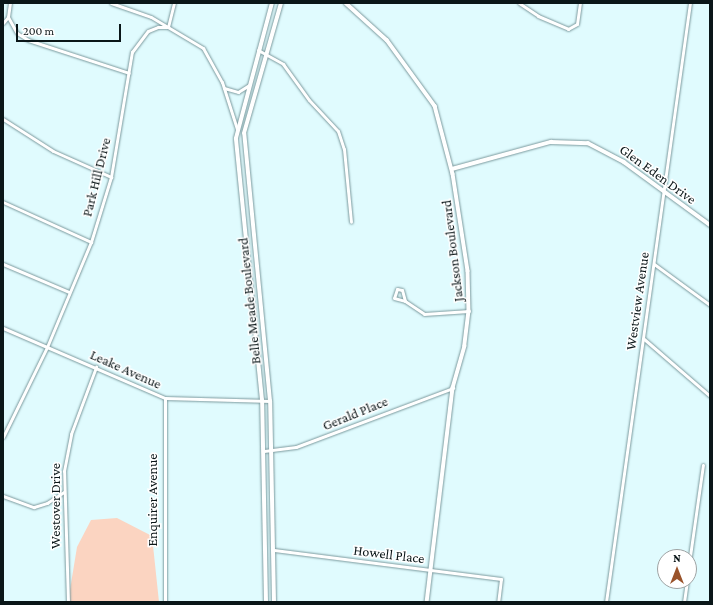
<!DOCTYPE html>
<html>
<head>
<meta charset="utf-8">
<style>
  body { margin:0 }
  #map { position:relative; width:713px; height:605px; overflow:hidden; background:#e0fbfe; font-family:"Crimson Pro",serif }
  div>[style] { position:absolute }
  .green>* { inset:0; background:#fbd4c1 }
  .roads { filter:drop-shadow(0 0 1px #7b9a9e) drop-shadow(0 0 1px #7b9a9e) }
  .minor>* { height:3px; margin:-1.5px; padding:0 1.5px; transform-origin:1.5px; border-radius:1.5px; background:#fff }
  .tertiary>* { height:3.5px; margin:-1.75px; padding:0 1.75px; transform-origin:1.75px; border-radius:1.75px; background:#fff }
  .secondary>* { height:4px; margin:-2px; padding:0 2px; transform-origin:2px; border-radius:2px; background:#fff }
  span { translate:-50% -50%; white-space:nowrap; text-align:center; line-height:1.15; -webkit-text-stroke:3px #fff; paint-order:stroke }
  .street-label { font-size:14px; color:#0a1618 }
  .frame { position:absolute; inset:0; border:4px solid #0a1618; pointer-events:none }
  .north { position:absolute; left:657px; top:549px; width:40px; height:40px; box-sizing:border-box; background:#fff; border:1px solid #9da2a3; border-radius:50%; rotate:0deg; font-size:11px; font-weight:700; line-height:16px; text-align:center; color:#0a1618 }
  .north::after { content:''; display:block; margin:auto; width:14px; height:18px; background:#99532b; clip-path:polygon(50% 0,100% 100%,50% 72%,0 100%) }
  .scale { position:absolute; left:16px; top:24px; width:105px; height:18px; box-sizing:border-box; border:2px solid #0a1618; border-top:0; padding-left:5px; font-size:12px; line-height:14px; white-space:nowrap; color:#0a1618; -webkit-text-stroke:3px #fff; paint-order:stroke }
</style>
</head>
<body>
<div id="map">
  <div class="green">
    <i style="clip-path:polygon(117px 518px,152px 536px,159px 602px,68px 602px,77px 547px,91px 520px)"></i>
  </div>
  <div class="roads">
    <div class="minor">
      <i style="left:111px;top:3px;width:42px;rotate:19.3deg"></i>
      <i style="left:151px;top:17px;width:61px;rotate:30.8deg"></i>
      <i style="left:203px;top:48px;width:39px;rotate:61deg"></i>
      <i style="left:222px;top:82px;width:49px;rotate:72.3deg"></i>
      <i style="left:519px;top:3px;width:23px;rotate:34deg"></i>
      <i style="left:538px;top:16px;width:33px;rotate:23deg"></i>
      <i style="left:568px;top:29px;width:10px;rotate:-29deg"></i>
      <i style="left:577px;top:24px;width:21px;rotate:-82deg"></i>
      <i style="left:8px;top:17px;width:18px;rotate:61deg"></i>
      <i style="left:17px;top:33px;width:13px;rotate:32deg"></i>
      <i style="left:28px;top:40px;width:106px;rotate:18.1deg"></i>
      <i style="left:3px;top:23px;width:8px;rotate:-50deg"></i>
      <i style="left:8px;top:17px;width:14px;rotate:-82deg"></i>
      <i style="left:258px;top:50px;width:29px;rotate:29deg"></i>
      <i style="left:283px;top:64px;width:44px;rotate:54.2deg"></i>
      <i style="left:309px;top:100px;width:42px;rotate:46.9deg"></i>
      <i style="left:338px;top:131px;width:19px;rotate:72deg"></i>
      <i style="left:344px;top:149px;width:73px;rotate:84.5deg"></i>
      <i style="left:224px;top:88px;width:15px;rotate:16deg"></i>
      <i style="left:238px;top:92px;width:13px;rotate:-32deg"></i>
      <i style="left:3px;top:119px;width:59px;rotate:32.6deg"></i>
      <i style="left:53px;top:151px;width:64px;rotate:24.1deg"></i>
      <i style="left:3px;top:202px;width:97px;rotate:24.4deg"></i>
      <i style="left:3px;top:264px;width:72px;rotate:23deg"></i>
      <i style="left:654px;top:264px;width:69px;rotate:36.2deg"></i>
      <i style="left:405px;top:301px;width:11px;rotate:-105deg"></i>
      <i style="left:402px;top:290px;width:5px;rotate:-169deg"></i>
      <i style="left:397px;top:289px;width:9px;rotate:108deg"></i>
      <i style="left:394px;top:298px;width:11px;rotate:15deg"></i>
      <i style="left:405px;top:301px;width:23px;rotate:34deg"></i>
      <i style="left:424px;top:314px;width:45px;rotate:-3.8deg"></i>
      <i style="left:3px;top:328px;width:176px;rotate:23.4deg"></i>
      <i style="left:165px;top:398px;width:105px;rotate:1.6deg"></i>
      <i style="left:644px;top:339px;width:87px;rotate:40.8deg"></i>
      <i style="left:165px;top:398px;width:204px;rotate:90deg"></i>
      <i style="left:3px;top:437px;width:100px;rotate:-63.9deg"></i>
      <i style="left:47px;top:347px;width:114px;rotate:-67.3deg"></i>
      <i style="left:91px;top:242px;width:68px;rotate:-72.9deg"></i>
      <i style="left:111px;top:177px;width:127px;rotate:-80.5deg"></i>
      <i style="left:132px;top:52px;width:26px;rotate:-53deg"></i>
      <i style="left:148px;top:31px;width:11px;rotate:-22deg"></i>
      <i style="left:158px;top:27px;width:10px"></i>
      <i style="left:168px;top:27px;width:25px;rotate:-76deg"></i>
      <i style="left:264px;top:451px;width:32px;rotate:-7deg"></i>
      <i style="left:296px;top:447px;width:168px;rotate:-20.6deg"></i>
      <i style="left:3px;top:496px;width:33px;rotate:20deg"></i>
      <i style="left:34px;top:507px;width:14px;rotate:-17deg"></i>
      <i style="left:47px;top:503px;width:20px;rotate:-33deg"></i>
      <i style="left:274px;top:550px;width:229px;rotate:7.3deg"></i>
      <i style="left:501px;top:579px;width:23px;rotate:97deg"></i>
      <i style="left:689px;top:563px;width:99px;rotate:-81.9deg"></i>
      <i style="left:68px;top:602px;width:131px;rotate:-91.7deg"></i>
      <i style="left:64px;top:471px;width:38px;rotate:-79deg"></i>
      <i style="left:71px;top:434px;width:72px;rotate:-69.5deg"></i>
      <i style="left:606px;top:602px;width:605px;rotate:-82.02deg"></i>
      <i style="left:684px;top:602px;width:21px;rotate:-82deg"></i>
    </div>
    <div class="tertiary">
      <i style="left:346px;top:3px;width:55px;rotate:42.1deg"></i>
      <i style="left:387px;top:40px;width:82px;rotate:54deg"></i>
      <i style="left:435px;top:106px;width:70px;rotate:75.2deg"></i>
      <i style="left:453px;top:174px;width:98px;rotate:81.2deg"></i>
      <i style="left:468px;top:271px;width:40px;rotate:88.6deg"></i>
      <i style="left:469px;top:311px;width:35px;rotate:97deg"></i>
      <i style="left:465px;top:346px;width:44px;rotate:105.9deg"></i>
      <i style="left:453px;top:388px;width:216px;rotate:96.9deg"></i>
      <i style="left:452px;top:169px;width:103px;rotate:-15.3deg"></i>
      <i style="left:551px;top:142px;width:37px;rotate:2deg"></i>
      <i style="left:588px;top:143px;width:41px;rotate:27.8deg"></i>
      <i style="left:624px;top:162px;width:107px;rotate:36.2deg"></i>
    </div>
    <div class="secondary">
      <i style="left:266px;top:602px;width:202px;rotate:-91.1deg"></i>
      <i style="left:262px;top:400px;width:263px;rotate:-95.7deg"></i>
      <i style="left:236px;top:138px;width:140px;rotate:-75.1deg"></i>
      <i style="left:274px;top:602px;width:201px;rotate:-91.1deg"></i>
      <i style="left:270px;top:401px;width:269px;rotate:-95.5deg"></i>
      <i style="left:244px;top:133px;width:135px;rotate:-74.1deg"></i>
    </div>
  </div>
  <div class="street-label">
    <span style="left:658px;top:174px;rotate:36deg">Glen Eden Drive</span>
    <span style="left:96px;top:177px;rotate:-76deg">Park Hill Drive</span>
    <span style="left:452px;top:251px;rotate:-97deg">Jackson Boulevard</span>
    <span style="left:249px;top:301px;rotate:-96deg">Belle Meade Boulevard</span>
    <span style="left:637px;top:301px;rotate:-82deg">Westview Avenue</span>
    <span style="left:126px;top:369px;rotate:24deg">Leake Avenue</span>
    <span style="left:355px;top:413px;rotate:-22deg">Gerald Place</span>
    <span style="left:152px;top:500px;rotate:-90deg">Enquirer Avenue</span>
    <span style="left:55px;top:506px;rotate:-90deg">Westover Drive</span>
    <span style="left:389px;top:554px;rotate:7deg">Howell Place</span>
  </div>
  <div class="frame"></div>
  <div class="north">N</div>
  <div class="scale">200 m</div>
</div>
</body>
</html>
